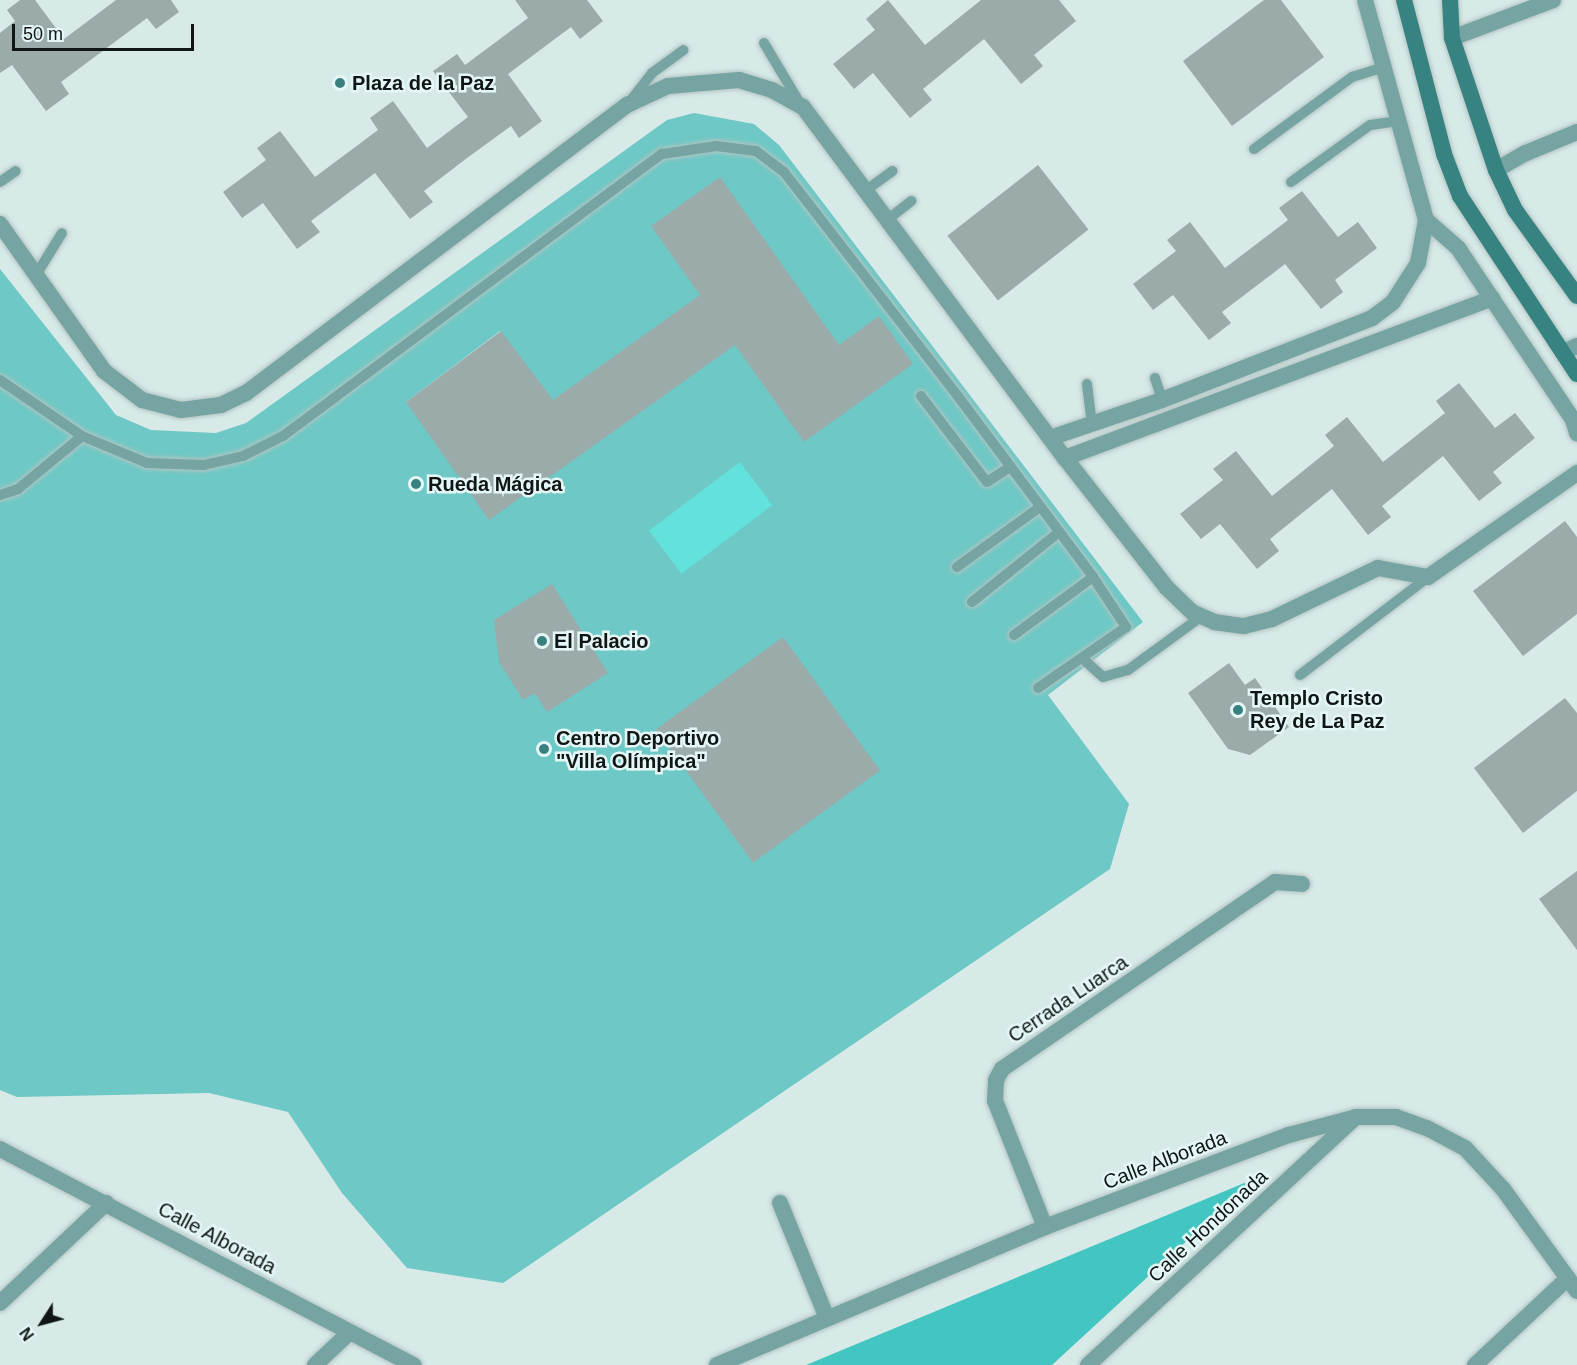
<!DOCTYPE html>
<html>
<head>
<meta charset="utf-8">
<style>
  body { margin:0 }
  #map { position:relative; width:1577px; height:1365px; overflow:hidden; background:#d7eae8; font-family:Arial,sans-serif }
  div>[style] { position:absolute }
  .green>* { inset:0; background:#6ec8c5 }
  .forest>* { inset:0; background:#43c5c1 }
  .water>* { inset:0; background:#63e1dc; transform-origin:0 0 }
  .building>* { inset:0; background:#9aabaa; transform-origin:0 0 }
  .roads { filter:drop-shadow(0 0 2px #b3c4c2) drop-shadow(0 0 2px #b3c4c2) }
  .service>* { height:10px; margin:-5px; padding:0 5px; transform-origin:5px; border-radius:5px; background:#75a4a2 }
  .minor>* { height:16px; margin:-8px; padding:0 8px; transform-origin:8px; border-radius:8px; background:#75a4a2 }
  .secondary>* { height:16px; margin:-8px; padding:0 8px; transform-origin:8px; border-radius:8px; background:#368381 }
  .dots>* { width:16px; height:16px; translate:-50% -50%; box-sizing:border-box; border:3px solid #e4f7f6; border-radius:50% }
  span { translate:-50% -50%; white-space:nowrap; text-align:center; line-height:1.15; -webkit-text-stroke:5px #e4f7f6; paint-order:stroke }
  .poi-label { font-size:20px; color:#0f1615; font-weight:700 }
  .left { translate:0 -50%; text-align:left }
  .street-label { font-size:20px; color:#0f1615 }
  .north { position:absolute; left:12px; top:1293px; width:60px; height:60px; -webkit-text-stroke:4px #e4f7f6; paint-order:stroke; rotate:234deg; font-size:16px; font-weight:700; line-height:24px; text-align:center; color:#0f1615 }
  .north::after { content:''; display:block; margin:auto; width:21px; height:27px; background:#0f1615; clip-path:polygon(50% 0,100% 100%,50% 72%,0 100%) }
  .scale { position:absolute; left:12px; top:24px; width:182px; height:27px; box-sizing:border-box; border:3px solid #0f1615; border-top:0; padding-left:8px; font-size:18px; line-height:21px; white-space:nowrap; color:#0f1615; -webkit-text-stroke:4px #e4f7f6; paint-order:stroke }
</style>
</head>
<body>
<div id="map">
  <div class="green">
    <i style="clip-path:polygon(evenodd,694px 113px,754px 124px,779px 145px,1143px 622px,1048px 695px,1129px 804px,1110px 869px,503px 1283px,407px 1268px,342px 1193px,288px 1112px,209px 1093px,17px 1097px,0 1090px,0 269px,116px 415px,151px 430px,216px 433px,246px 423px,667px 120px,694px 113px,500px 331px,543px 388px,406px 402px,500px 331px)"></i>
  </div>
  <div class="forest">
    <i style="clip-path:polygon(1254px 1179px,1052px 1365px,806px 1365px)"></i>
  </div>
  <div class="water">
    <i style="left:740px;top:462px;width:54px;height:114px;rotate:53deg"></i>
  </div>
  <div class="building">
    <i style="clip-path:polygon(20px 0,35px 0,64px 39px,116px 0,171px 0,179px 12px,156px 29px,147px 18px,61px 82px,69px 94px,46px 111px,12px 65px,0 73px,0 33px,15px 21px,7px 10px)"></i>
    <i style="clip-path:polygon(515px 0,587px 0,603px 21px,580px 39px,571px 27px,508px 74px,542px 121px,519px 138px,511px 126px,467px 158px,424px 191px,433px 202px,410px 219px,375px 173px,311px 221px,320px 232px,297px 249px,263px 203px,242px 218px,223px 192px,266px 160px,257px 148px,280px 131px,315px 177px,378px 130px,370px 118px,393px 101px,427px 148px,468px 117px,433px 71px,457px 54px,465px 65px,528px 18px)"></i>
    <i style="clip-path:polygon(888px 0,925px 45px,981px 0,1059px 0,1076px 21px,1034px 55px,1043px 66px,1021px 84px,984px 39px,923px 89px,932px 100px,910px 118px,873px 73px,854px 89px,833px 64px,875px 30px,866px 19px)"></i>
    <i style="clip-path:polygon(1264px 0,1281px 0,1324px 57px,1232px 126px,1183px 61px)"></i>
    <i style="left:1038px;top:165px;width:82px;height:115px;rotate:52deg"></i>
    <i style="clip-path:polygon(720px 177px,839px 345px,879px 316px,913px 364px,804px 442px,735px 345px,489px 520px,406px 402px,501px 331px,553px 400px,700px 295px,651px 226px)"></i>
    <i style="clip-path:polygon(1302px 191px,1338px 237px,1358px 222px,1377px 248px,1335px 280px,1343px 292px,1321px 309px,1285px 264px,1222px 312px,1231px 323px,1209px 340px,1173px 295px,1153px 310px,1133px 284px,1176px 251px,1167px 240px,1190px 222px,1225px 268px,1288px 220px,1279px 208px)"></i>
    <i style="clip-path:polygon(1459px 383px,1495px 428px,1515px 413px,1535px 438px,1493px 472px,1502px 483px,1479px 501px,1443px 456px,1382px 506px,1391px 517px,1368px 535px,1332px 489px,1270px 539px,1279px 551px,1257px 569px,1220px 524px,1201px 539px,1180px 514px,1223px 480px,1213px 469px,1236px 451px,1272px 496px,1334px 446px,1325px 435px,1347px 417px,1383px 462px,1445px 413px,1436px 401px)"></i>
    <i style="clip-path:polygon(1565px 521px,1577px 537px,1577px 614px,1523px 656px,1473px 591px)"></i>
    <i style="clip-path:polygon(552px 584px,608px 673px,547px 712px,535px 693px,523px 700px,499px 662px,494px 620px)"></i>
    <i style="left:783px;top:637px;width:165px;height:157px;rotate:54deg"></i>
    <i style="clip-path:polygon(1229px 663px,1245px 685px,1255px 678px,1289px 727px,1250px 755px,1228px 749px,1188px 693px)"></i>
    <i style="clip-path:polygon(1565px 698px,1577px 713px,1577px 791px,1523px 833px,1474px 768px)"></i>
    <i style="clip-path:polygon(1577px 871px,1577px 950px,1539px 899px)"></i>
  </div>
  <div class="roads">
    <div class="service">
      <i style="left:764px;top:43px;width:72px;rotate:59.2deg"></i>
      <i style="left:631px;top:100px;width:34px;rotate:-52deg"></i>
      <i style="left:652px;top:73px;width:39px;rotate:-36deg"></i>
      <i style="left:1254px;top:149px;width:122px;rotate:-36.3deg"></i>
      <i style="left:1352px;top:77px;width:34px;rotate:-17deg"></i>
      <i style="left:0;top:182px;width:19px;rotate:-35deg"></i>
      <i style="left:1291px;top:182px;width:97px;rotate:-35.8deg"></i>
      <i style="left:1370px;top:125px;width:29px;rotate:-8deg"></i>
      <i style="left:865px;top:191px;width:34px;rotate:-36deg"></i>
      <i style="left:887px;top:220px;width:31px;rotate:-38deg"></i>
      <i style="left:36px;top:275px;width:49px;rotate:-58.2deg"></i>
      <i style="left:1155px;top:378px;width:23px;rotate:72deg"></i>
      <i style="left:0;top:380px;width:99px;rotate:34.3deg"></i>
      <i style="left:82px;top:436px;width:70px;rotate:22.6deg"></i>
      <i style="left:147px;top:463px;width:57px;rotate:2deg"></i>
      <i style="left:204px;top:465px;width:40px;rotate:-13deg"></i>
      <i style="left:243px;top:456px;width:45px;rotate:-26.6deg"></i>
      <i style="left:283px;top:436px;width:472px;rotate:-36.7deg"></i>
      <i style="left:662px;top:154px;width:55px;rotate:-8.4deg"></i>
      <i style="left:716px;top:146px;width:40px;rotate:7.1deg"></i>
      <i style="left:756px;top:151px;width:35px;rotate:37deg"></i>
      <i style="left:784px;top:172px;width:282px;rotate:52.2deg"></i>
      <i style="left:957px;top:395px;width:227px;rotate:53.2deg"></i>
      <i style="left:1093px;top:577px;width:60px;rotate:56.6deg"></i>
      <i style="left:1126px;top:627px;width:107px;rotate:145.3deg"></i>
      <i style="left:1087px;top:384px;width:41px;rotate:83deg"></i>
      <i style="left:921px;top:396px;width:108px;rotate:52.5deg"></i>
      <i style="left:987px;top:482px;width:27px;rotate:-33deg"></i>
      <i style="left:0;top:495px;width:19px;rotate:-18deg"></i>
      <i style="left:18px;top:489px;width:83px;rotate:-39.6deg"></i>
      <i style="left:957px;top:567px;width:102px;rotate:-35.9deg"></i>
      <i style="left:972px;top:602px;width:112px;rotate:-38.8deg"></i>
      <i style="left:1014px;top:635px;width:98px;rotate:-36.3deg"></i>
      <i style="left:1082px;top:658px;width:28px;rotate:42deg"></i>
      <i style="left:1103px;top:677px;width:26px;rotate:-16deg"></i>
      <i style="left:1128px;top:670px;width:92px;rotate:-36.1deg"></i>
      <i style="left:1300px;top:675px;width:161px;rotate:-37.4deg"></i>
    </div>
    <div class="minor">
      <i style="left:1452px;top:38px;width:108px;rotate:-20.6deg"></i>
      <i style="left:1496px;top:170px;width:34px;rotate:-30deg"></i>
      <i style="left:1526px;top:153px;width:55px;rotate:-22.4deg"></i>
      <i style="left:1426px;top:220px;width:43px;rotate:41.2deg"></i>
      <i style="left:1458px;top:248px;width:207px;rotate:56.2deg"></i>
      <i style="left:1573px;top:420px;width:14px;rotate:73deg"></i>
      <i style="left:0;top:224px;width:180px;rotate:54.7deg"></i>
      <i style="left:104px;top:371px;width:48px;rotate:37.3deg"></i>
      <i style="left:142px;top:400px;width:40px;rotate:14.4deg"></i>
      <i style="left:181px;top:410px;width:40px;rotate:-7.1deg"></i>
      <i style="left:221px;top:405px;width:28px;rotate:-26deg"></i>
      <i style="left:246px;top:393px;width:478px;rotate:-37.1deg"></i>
      <i style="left:627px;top:105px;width:45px;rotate:-24.9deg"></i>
      <i style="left:668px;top:86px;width:71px;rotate:-4.8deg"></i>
      <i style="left:739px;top:80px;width:34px;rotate:17deg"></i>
      <i style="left:772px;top:90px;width:35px;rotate:29deg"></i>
      <i style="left:803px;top:107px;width:438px;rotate:53.3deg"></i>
      <i style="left:1065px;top:458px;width:164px;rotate:51.9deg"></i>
      <i style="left:1166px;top:587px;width:36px;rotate:44deg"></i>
      <i style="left:1192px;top:612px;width:24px;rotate:24deg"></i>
      <i style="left:1214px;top:622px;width:30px;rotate:8deg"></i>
      <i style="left:1244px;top:626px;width:29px;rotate:-14deg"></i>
      <i style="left:1272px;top:619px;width:118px;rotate:-25.7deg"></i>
      <i style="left:1378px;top:568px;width:51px;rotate:10.2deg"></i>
      <i style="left:1428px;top:577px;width:182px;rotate:-34.9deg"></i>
      <i style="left:1563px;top:352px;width:15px;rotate:-23deg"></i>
      <i style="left:1050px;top:438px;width:118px;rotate:-18.7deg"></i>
      <i style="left:1162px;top:400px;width:225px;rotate:-21.3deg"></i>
      <i style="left:1372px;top:318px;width:26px;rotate:-37deg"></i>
      <i style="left:1393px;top:302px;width:46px;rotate:-57.3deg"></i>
      <i style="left:1418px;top:263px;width:44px;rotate:-79.5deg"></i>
      <i style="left:1426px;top:220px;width:228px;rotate:-105.5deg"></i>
      <i style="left:1065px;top:458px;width:456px;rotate:-20.5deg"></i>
      <i style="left:0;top:1149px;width:467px;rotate:27.6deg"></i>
      <i style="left:780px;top:1203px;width:122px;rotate:67.8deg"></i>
      <i style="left:1045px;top:1227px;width:136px;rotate:-111.6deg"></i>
      <i style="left:995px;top:1101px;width:21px;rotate:-87deg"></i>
      <i style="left:996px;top:1080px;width:13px;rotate:-61deg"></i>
      <i style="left:1002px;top:1069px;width:331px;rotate:-34.4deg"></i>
      <i style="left:1275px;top:882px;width:27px;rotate:4deg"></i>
      <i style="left:0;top:1303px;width:146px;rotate:-43.3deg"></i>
      <i style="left:315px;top:1365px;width:47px;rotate:-43.3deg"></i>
      <i style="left:717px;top:1365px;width:356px;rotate:-22.8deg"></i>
      <i style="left:1045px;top:1227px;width:261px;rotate:-20.7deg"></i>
      <i style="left:1289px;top:1135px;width:69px;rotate:-15deg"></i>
      <i style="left:1356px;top:1117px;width:40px"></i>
      <i style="left:1396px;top:1117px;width:33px;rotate:20deg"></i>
      <i style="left:1427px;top:1128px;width:43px;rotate:27.8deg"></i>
      <i style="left:1465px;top:1148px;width:56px;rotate:47.2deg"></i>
      <i style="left:1503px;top:1189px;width:126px;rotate:54deg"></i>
      <i style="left:1088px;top:1365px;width:361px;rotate:-42.8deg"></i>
      <i style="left:1475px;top:1365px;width:127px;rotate:-43.1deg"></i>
    </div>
    <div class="secondary">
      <i style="left:1404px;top:0;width:159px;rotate:75.4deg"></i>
      <i style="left:1444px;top:154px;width:45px;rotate:69.1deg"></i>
      <i style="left:1460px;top:196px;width:213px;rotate:56.7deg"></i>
      <i style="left:1450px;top:0;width:38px;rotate:87deg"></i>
      <i style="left:1452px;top:38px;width:139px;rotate:71.6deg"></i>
      <i style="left:1496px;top:170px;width:44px;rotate:64.6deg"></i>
      <i style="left:1515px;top:210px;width:106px;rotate:54.2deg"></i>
    </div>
  </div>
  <div class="dots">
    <i style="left:340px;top:83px;background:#38817e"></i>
    <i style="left:416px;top:484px;background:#38817e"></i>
    <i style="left:542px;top:641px;background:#38817e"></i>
    <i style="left:1238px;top:710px;background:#38817e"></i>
    <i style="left:544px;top:749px;background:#38817e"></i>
  </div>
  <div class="poi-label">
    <span class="left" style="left:352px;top:83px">Plaza de la Paz</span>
    <span class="left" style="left:428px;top:484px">Rueda Mágica</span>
    <span class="left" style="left:554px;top:641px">El Palacio</span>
    <span class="left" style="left:1250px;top:710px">Templo Cristo<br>Rey de La Paz</span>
    <span class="left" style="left:556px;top:750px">Centro Deportivo<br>"Villa Olímpica"</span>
  </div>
  <div class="street-label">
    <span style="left:1068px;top:999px;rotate:-34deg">Cerrada Luarca</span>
    <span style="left:1165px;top:1160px;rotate:-21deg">Calle Alborada</span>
    <span style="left:1208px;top:1226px;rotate:-43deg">Calle Hondonada</span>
    <span style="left:217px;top:1238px;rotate:28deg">Calle Alborada</span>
  </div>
  <div class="north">N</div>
  <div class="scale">50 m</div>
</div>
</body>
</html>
